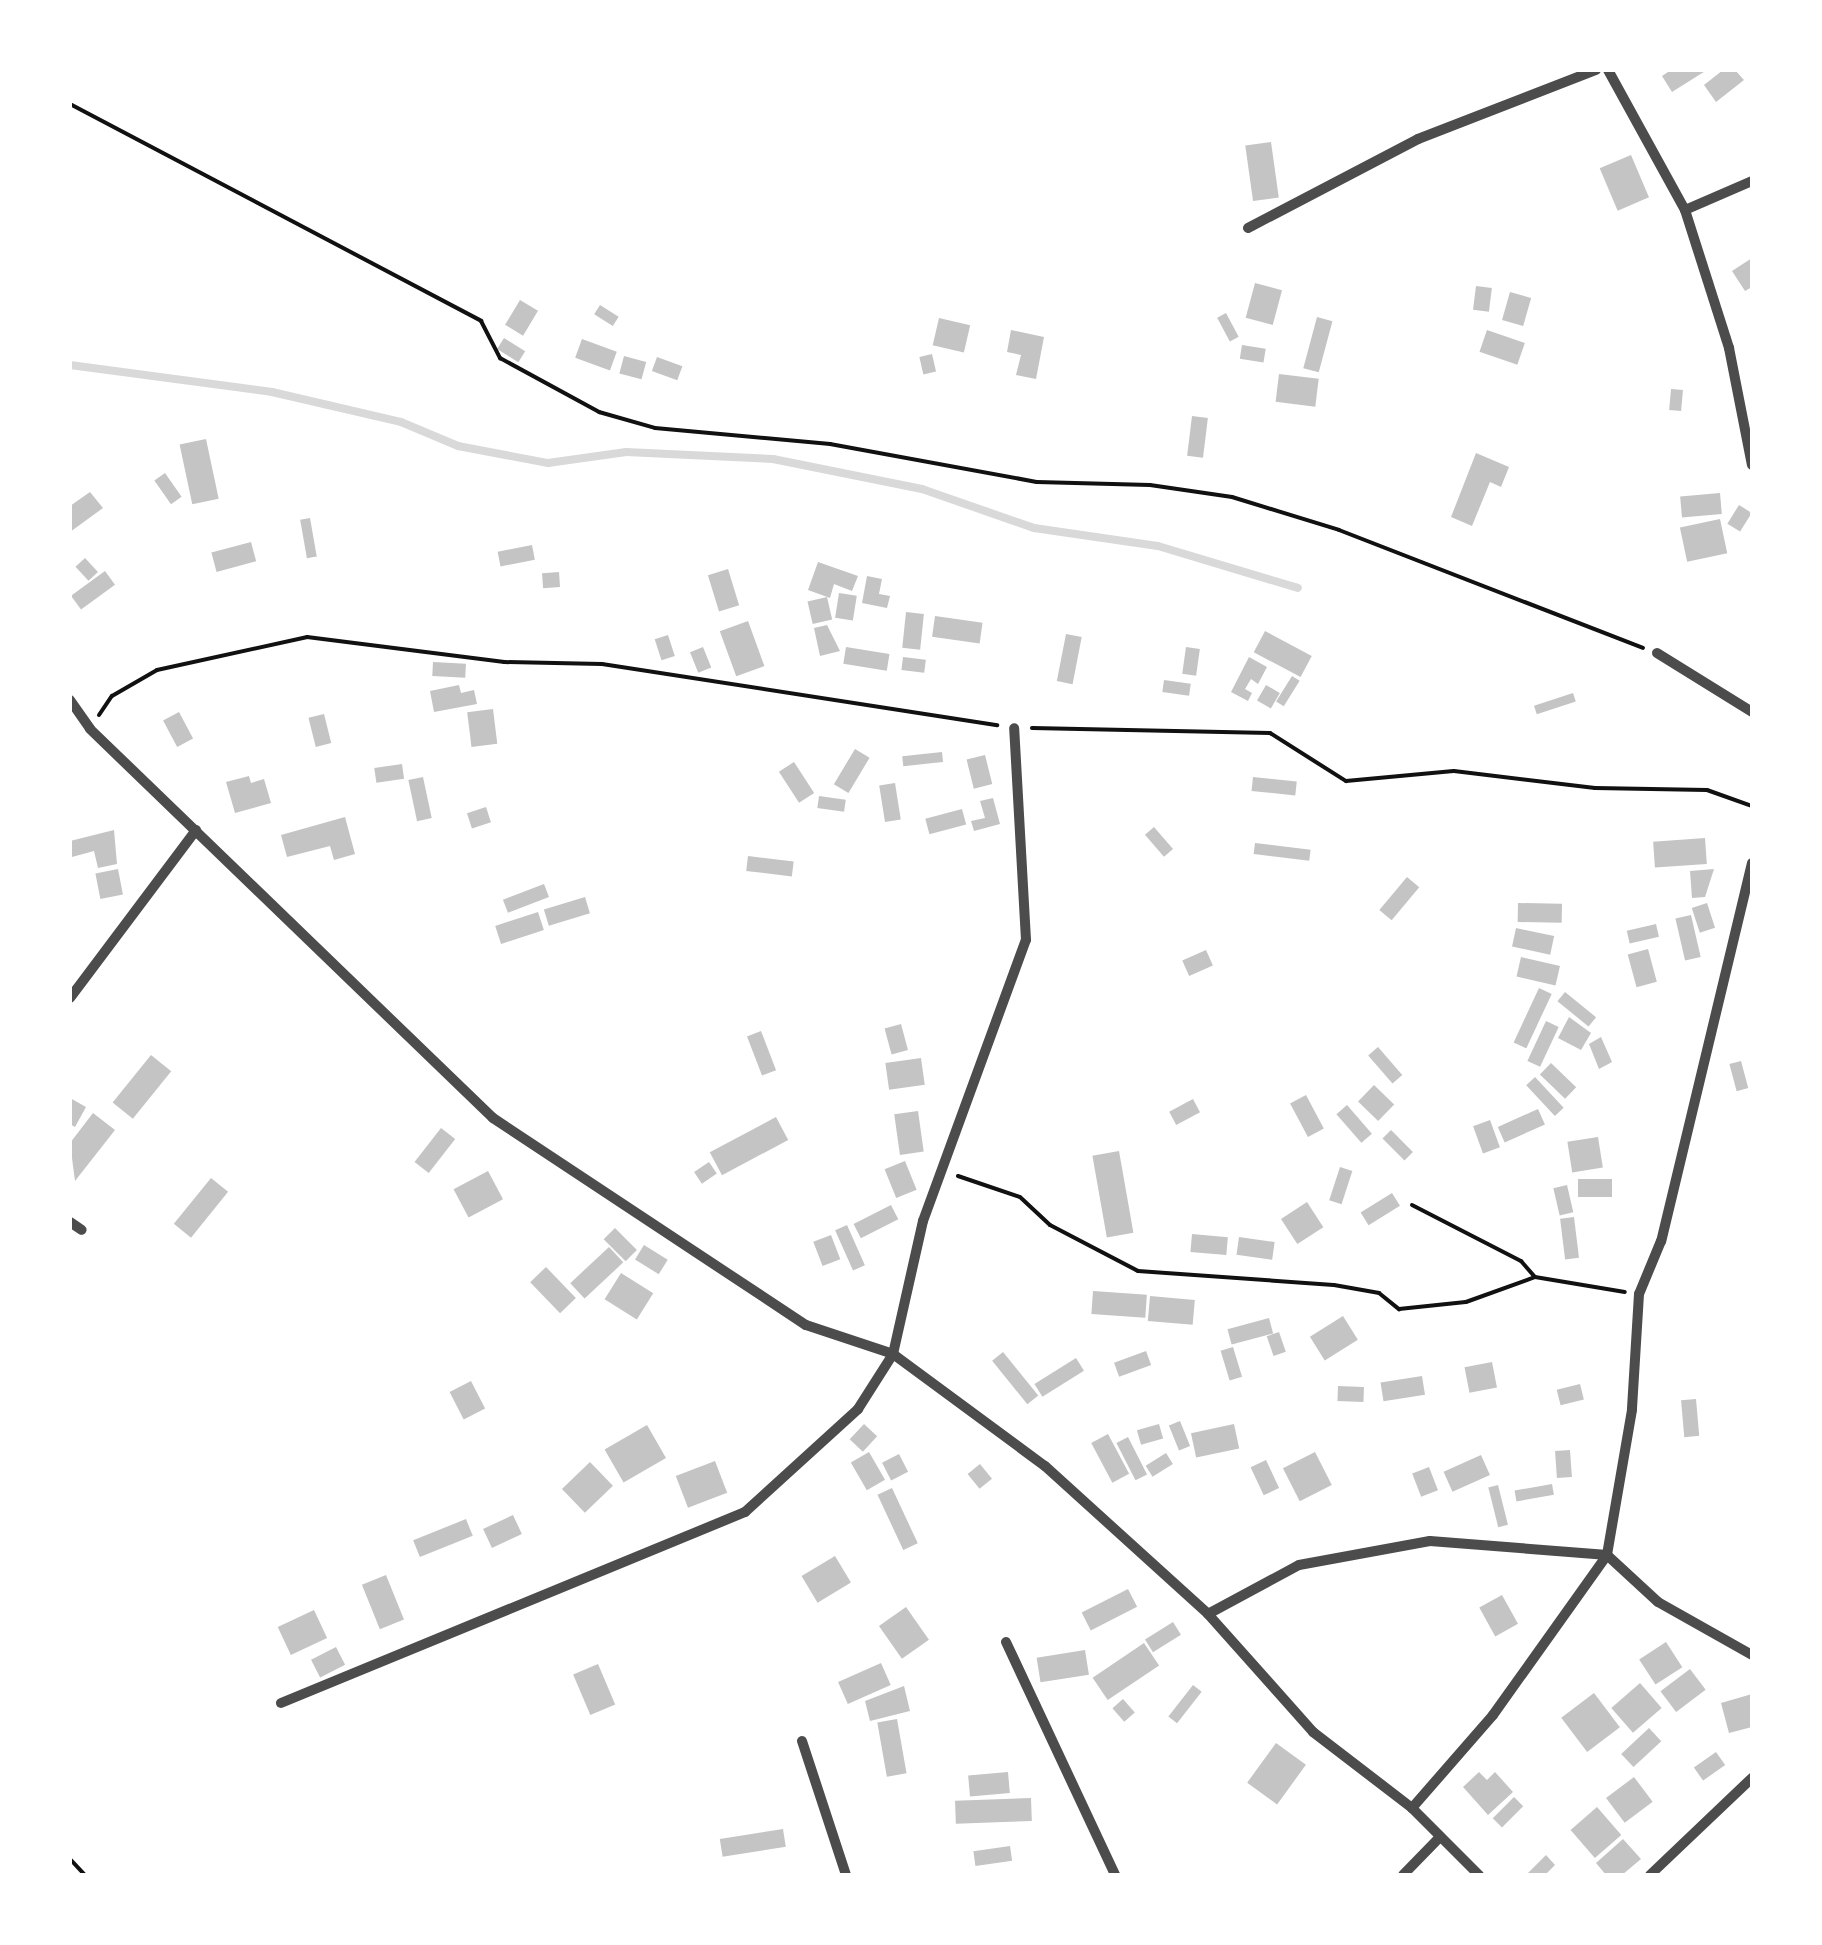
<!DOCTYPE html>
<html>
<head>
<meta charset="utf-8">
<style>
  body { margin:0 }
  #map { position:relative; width:1822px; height:1945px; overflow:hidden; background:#fff; font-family:"Space Grotesk",sans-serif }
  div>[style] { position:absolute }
  .stream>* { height:8px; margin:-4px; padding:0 4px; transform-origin:4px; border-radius:4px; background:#d9d9d9 }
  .building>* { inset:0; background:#c4c4c4; transform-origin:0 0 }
  .path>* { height:4px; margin:-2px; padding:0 2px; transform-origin:2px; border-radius:2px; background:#111 }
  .minor>* { height:10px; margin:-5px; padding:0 5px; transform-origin:5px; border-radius:5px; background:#4c4c4c }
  span { translate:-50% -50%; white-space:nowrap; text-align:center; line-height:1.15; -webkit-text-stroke:8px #fff; paint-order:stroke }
  .frame { position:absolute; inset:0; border:72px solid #fff; pointer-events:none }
</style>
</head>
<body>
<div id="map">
  <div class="stream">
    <i style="left:70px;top:365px;width:204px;rotate:7.6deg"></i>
    <i style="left:272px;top:392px;width:132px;rotate:13.1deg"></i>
    <i style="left:401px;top:422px;width:62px;rotate:22.8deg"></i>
    <i style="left:458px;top:446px;width:92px;rotate:10.7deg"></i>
    <i style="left:548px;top:463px;width:79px;rotate:-8deg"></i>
    <i style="left:626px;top:452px;width:147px;rotate:2.7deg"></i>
    <i style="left:773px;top:459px;width:152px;rotate:11.4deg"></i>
    <i style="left:922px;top:489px;width:119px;rotate:19.2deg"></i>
    <i style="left:1034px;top:528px;width:125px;rotate:8.3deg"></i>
    <i style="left:1158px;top:546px;width:146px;rotate:16.7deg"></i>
  </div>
  <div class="building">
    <i style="clip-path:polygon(1671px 70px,1707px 70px,1672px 92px,1662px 76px)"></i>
    <i style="clip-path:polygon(1723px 70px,1735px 70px,1744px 80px,1716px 102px,1704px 85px)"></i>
    <i style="left:1271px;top:142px;width:56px;height:26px;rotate:82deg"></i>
    <i style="left:1631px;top:155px;width:46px;height:34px;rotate:67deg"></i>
    <i style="clip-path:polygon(1752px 258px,1752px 287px,1745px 291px,1732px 271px)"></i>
    <i style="left:1255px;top:283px;width:28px;height:36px;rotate:15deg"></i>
    <i style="left:1476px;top:286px;width:16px;height:24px;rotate:7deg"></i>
    <i style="left:1510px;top:292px;width:22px;height:29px;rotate:16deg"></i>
    <i style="left:520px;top:300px;width:21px;height:29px;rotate:31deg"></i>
    <i style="left:600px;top:305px;width:22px;height:11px;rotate:32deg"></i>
    <i style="left:1226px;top:313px;width:27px;height:10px;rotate:62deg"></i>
    <i style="left:1317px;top:317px;width:16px;height:53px;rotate:15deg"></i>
    <i style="left:939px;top:318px;width:32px;height:28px;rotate:13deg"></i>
    <i style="clip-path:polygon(1011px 330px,1044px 337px,1036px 379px,1016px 375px,1021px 355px,1007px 352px)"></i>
    <i style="left:1487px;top:330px;width:40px;height:23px;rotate:19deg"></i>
    <i style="left:504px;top:338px;width:25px;height:13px;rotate:32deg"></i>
    <i style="left:582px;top:339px;width:37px;height:20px;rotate:20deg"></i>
    <i style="left:1242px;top:345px;width:24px;height:14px;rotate:9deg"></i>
    <i style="left:932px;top:354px;width:18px;height:13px;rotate:77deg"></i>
    <i style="left:624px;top:356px;width:23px;height:18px;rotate:15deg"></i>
    <i style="left:657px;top:357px;width:27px;height:15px;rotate:20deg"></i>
    <i style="left:1279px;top:374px;width:40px;height:28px;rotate:7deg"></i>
    <i style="left:1671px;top:389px;width:12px;height:21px;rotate:5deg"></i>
    <i style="left:1192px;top:416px;width:16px;height:40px;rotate:7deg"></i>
    <i style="left:206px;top:439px;width:61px;height:27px;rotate:78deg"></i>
    <i style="clip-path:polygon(1476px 453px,1509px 467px,1501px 487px,1490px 482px,1472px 526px,1451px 517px)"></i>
    <i style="left:165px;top:473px;width:29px;height:13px;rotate:55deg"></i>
    <i style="clip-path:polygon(90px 492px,103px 508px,70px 532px,70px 506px)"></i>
    <i style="left:1720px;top:493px;width:21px;height:40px;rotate:85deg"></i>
    <i style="left:1739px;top:505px;width:15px;height:22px;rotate:32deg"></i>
    <i style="left:310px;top:518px;width:39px;height:10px;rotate:80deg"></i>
    <i style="left:1720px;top:519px;width:35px;height:41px;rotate:78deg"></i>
    <i style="left:251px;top:542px;width:20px;height:41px;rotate:75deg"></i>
    <i style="left:532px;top:545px;width:15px;height:35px;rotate:79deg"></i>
    <i style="left:85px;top:558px;width:19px;height:13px;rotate:47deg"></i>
    <i style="clip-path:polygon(818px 562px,858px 576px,852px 591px,834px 584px,830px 598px,808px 590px)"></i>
    <i style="left:728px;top:569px;width:38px;height:21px;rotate:73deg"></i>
    <i style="left:105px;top:571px;width:17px;height:42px;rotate:54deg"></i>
    <i style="left:559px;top:572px;width:15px;height:17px;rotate:86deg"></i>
    <i style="clip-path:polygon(867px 576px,882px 579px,879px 594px,890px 596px,887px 608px,862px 603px)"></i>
    <i style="left:839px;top:593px;width:18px;height:25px;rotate:9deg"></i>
    <i style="left:827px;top:597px;width:23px;height:20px;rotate:77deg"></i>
    <i style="left:906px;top:612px;width:18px;height:36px;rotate:6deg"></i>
    <i style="left:935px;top:616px;width:48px;height:21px;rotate:8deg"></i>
    <i style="left:748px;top:621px;width:48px;height:30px;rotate:70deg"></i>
    <i style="clip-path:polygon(827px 625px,840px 651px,820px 656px,814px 628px)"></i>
    <i style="left:1265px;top:631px;width:53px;height:24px;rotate:28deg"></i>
    <i style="left:1066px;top:634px;width:16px;height:48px;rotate:11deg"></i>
    <i style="left:668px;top:635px;width:22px;height:14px;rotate:72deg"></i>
    <i style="left:703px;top:647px;width:22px;height:14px;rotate:68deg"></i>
    <i style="left:846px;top:647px;width:44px;height:17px;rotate:9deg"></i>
    <i style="left:1186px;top:647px;width:14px;height:27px;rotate:8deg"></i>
    <i style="left:903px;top:657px;width:23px;height:13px;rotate:7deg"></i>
    <i style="clip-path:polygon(1249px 657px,1267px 667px,1258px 684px,1251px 679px,1245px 689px,1252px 693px,1248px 701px,1231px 692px)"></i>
    <i style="left:433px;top:662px;width:33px;height:14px;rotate:3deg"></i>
    <i style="left:1292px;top:676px;width:9px;height:30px;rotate:32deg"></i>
    <i style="left:1164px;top:680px;width:27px;height:12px;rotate:8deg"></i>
    <i style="clip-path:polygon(459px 685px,461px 693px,474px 690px,477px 704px,434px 712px,430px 691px)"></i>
    <i style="left:1266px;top:685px;width:16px;height:18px;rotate:30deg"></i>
    <i style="left:1573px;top:693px;width:9px;height:41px;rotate:72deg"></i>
    <i style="left:493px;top:709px;width:35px;height:26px;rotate:83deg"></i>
    <i style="left:179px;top:712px;width:30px;height:18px;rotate:62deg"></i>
    <i style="left:324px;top:714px;width:30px;height:16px;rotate:76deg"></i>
    <i style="left:855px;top:749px;width:17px;height:41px;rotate:31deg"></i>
    <i style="left:942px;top:752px;width:10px;height:40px;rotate:84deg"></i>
    <i style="left:985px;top:755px;width:30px;height:19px;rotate:76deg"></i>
    <i style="left:794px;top:762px;width:37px;height:18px;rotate:57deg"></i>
    <i style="left:402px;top:764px;width:15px;height:28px;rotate:82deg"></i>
    <i style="clip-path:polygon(249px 776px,251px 783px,264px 779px,271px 803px,235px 813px,226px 782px)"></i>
    <i style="left:423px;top:777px;width:42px;height:15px;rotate:78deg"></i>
    <i style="left:1253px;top:777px;width:44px;height:14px;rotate:6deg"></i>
    <i style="left:895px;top:783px;width:37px;height:16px;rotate:81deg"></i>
    <i style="left:819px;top:796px;width:27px;height:12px;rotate:8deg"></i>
    <i style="clip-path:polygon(993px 798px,1000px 824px,974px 831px,971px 821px,985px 818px,980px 801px)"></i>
    <i style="left:486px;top:807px;width:16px;height:20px;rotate:72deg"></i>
    <i style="left:962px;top:809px;width:16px;height:38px;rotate:75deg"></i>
    <i style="clip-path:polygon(345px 817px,355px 854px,334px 860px,330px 846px,287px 857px,281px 835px)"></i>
    <i style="left:1154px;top:827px;width:29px;height:12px;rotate:49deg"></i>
    <i style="clip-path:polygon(114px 830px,117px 864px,98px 868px,94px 851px,72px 857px,70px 841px)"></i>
    <i style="left:1705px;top:838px;width:26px;height:52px;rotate:86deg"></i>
    <i style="left:1255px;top:843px;width:56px;height:11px;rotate:7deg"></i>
    <i style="left:748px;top:856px;width:46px;height:15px;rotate:7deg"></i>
    <i style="left:118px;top:869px;width:26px;height:23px;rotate:79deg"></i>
    <i style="clip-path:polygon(1714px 869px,1705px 897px,1692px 898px,1690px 871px)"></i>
    <i style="left:1407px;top:877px;width:16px;height:43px;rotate:40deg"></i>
    <i style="left:544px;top:884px;width:14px;height:44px;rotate:69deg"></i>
    <i style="left:585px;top:897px;width:17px;height:43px;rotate:73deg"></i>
    <i style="left:1518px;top:903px;width:44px;height:19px;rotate:1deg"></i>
    <i style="left:1707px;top:903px;width:26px;height:16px;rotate:72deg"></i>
    <i style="left:538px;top:912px;width:19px;height:45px;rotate:72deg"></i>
    <i style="left:1691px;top:915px;width:43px;height:16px;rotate:77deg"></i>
    <i style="left:1656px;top:924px;width:13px;height:30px;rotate:77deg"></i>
    <i style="left:1516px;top:928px;width:39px;height:19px;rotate:12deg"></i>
    <i style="left:1648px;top:949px;width:34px;height:21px;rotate:75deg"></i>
    <i style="left:1206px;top:950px;width:17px;height:26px;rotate:66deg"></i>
    <i style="left:1521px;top:957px;width:40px;height:20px;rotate:13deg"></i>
    <i style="left:1539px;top:988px;width:14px;height:60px;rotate:25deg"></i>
    <i style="left:1565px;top:992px;width:40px;height:12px;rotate:39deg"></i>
    <i style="clip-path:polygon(1569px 1017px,1591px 1033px,1581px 1050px,1558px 1038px)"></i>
    <i style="left:1546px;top:1021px;width:14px;height:44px;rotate:25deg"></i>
    <i style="left:901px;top:1024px;width:27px;height:17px;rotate:75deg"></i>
    <i style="left:761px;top:1031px;width:42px;height:15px;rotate:69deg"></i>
    <i style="clip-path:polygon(1601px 1037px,1612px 1062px,1599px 1069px,1589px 1044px)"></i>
    <i style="left:1378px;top:1047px;width:37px;height:13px;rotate:49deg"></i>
    <i style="left:151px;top:1055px;width:26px;height:61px;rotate:39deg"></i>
    <i style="left:921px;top:1058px;width:27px;height:36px;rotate:82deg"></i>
    <i style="left:1741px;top:1061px;width:28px;height:12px;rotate:75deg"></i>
    <i style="left:1551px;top:1063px;width:35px;height:16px;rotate:44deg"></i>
    <i style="left:1535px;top:1077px;width:42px;height:12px;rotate:47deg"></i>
    <i style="left:1374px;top:1085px;width:28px;height:23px;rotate:44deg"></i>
    <i style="left:1306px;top:1095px;width:38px;height:18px;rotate:62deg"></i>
    <i style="clip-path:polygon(70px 1098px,86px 1107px,75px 1127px,70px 1124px)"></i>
    <i style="left:1193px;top:1099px;width:15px;height:27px;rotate:62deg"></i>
    <i style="left:1347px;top:1105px;width:38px;height:14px;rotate:49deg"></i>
    <i style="left:1538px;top:1109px;width:17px;height:44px;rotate:66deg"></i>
    <i style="left:918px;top:1111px;width:41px;height:24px;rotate:82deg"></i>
    <i style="clip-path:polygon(93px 1113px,115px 1130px,75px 1181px,70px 1143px)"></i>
    <i style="left:776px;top:1117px;width:26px;height:75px;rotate:62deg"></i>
    <i style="left:1490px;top:1120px;width:29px;height:18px;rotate:70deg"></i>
    <i style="left:441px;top:1128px;width:18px;height:43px;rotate:38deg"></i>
    <i style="left:1391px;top:1130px;width:31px;height:12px;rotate:45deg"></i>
    <i style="left:1598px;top:1137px;width:31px;height:31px;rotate:81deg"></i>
    <i style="left:1119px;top:1151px;width:83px;height:27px;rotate:80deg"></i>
    <i style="left:905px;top:1161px;width:31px;height:22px;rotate:68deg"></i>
    <i style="left:709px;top:1162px;width:14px;height:18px;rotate:56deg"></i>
    <i style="left:1340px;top:1167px;width:13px;height:35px;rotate:18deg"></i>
    <i style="left:488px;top:1171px;width:32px;height:39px;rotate:62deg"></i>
    <i style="left:211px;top:1178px;width:22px;height:59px;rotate:39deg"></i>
    <i style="left:1578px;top:1179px;width:34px;height:18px"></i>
    <i style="left:1567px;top:1185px;width:28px;height:14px;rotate:77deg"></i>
    <i style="left:1392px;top:1193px;width:15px;height:37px;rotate:58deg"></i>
    <i style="left:1307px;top:1202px;width:30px;height:31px;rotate:57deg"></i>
    <i style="left:891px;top:1205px;width:16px;height:42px;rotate:63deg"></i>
    <i style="left:1574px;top:1217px;width:41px;height:14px;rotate:83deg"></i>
    <i style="left:847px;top:1225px;width:44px;height:13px;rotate:66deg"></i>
    <i style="left:615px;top:1228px;width:31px;height:16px;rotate:45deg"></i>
    <i style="left:1192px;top:1234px;width:36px;height:18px;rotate:5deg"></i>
    <i style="left:831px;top:1235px;width:26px;height:19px;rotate:69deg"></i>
    <i style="left:1239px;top:1237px;width:36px;height:18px;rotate:8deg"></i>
    <i style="left:644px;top:1245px;width:28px;height:17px;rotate:32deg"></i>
    <i style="left:609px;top:1247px;width:21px;height:53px;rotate:47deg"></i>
    <i style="left:546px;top:1267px;width:43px;height:22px;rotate:46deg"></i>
    <i style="left:621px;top:1273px;width:38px;height:31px;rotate:32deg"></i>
    <i style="left:1093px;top:1291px;width:54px;height:23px;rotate:4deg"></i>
    <i style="left:1150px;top:1296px;width:45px;height:25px;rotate:5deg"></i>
    <i style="left:1343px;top:1316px;width:28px;height:39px;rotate:58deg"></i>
    <i style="left:1269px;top:1318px;width:16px;height:43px;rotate:75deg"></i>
    <i style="left:1279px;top:1332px;width:21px;height:13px;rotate:71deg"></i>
    <i style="left:1233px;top:1347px;width:31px;height:13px;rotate:73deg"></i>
    <i style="left:1146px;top:1351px;width:15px;height:34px;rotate:70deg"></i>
    <i style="left:1003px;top:1352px;width:56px;height:14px;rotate:51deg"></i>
    <i style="left:1076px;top:1358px;width:15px;height:49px;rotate:58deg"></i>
    <i style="left:1492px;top:1362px;width:26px;height:28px;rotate:79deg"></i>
    <i style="left:1422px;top:1376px;width:19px;height:42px;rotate:81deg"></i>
    <i style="left:471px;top:1381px;width:31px;height:24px;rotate:63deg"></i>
    <i style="left:1580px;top:1384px;width:16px;height:24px;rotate:76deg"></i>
    <i style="left:1338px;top:1386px;width:26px;height:15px;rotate:2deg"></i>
    <i style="left:1696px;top:1399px;width:37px;height:15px;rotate:85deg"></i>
    <i style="left:1180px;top:1421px;width:27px;height:12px;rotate:68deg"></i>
    <i style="left:864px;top:1424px;width:18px;height:21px;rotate:43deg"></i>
    <i style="left:1159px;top:1424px;width:15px;height:23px;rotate:74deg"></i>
    <i style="left:1234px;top:1424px;width:25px;height:44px;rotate:78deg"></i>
    <i style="left:647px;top:1425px;width:38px;height:49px;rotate:60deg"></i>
    <i style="left:1108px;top:1434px;width:45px;height:19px;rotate:62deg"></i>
    <i style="left:1128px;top:1437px;width:42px;height:13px;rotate:63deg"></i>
    <i style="left:1570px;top:1450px;width:27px;height:15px;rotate:86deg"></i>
    <i style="left:869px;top:1452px;width:32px;height:21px;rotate:60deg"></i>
    <i style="left:1315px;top:1452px;width:37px;height:36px;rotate:63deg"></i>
    <i style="left:1166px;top:1453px;width:13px;height:24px;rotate:58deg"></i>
    <i style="left:899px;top:1454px;width:20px;height:19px;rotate:63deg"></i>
    <i style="left:1481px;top:1455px;width:22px;height:41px;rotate:66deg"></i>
    <i style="left:1266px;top:1460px;width:31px;height:17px;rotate:65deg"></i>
    <i style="left:715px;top:1461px;width:34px;height:42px;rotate:69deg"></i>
    <i style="left:590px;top:1462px;width:33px;height:39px;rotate:46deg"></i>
    <i style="left:980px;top:1464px;width:19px;height:16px;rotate:51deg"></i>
    <i style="left:1429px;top:1467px;width:25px;height:18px;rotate:69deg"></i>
    <i style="left:1552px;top:1484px;width:11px;height:38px;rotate:80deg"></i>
    <i style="left:1498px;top:1485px;width:41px;height:10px;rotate:76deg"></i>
    <i style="left:892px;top:1488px;width:61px;height:16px;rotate:65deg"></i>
    <i style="left:513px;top:1515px;width:21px;height:33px;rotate:65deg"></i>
    <i style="left:466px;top:1519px;width:18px;height:57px;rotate:68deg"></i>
    <i style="left:835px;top:1556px;width:31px;height:39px;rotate:59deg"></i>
    <i style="left:386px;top:1575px;width:48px;height:26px;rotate:68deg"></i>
    <i style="left:1128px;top:1589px;width:20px;height:52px;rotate:63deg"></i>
    <i style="left:1502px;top:1595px;width:33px;height:26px;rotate:61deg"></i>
    <i style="left:906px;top:1607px;width:40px;height:33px;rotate:55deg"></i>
    <i style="left:314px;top:1610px;width:31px;height:40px;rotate:65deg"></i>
    <i style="left:1173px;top:1622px;width:15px;height:33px;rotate:58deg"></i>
    <i style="left:1666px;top:1642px;width:30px;height:32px;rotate:57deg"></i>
    <i style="left:1144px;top:1643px;width:27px;height:62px;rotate:56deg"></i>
    <i style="left:336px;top:1647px;width:20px;height:28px;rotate:63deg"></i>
    <i style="left:1085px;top:1650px;width:25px;height:49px;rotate:81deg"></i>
    <i style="left:881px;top:1663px;width:24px;height:47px;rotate:66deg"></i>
    <i style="left:598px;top:1664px;width:44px;height:27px;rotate:67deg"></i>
    <i style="left:1690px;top:1669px;width:26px;height:37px;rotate:53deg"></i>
    <i style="left:1640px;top:1683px;width:33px;height:38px;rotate:49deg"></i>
    <i style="left:1193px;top:1685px;width:11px;height:40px;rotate:38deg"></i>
    <i style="clip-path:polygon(904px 1686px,910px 1711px,870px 1721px,865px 1701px)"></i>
    <i style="left:1594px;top:1693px;width:43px;height:41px;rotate:53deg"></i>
    <i style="clip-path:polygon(1752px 1694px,1752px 1727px,1729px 1733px,1721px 1703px)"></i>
    <i style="left:1123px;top:1699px;width:18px;height:14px;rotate:49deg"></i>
    <i style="left:897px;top:1719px;width:55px;height:20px;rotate:80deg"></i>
    <i style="left:1649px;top:1728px;width:18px;height:38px;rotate:47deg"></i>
    <i style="left:1276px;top:1743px;width:37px;height:49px;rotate:36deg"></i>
    <i style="left:1716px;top:1752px;width:16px;height:27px;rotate:55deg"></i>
    <i style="left:1008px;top:1772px;width:21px;height:40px;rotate:85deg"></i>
    <i style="clip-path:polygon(1479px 1772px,1487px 1780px,1495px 1772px,1513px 1792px,1488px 1815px,1463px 1787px)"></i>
    <i style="left:1634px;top:1777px;width:31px;height:35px;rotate:53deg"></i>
    <i style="left:1514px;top:1797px;width:13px;height:30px;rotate:45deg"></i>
    <i style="left:1031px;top:1798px;width:23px;height:76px;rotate:88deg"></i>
    <i style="left:1597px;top:1807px;width:37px;height:35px;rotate:49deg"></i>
    <i style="left:783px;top:1829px;width:18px;height:64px;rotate:81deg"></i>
    <i style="clip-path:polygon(1623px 1839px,1641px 1859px,1622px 1875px,1606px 1875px,1596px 1863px)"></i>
    <i style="left:1010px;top:1846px;width:15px;height:37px;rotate:82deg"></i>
    <i style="clip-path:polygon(1546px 1855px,1555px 1865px,1545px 1875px,1526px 1875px)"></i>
  </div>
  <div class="path">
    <i style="left:70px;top:104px;width:465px;rotate:27.8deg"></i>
    <i style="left:481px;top:321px;width:42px;rotate:62.8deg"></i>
    <i style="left:500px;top:358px;width:113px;rotate:28.6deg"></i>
    <i style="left:599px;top:412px;width:58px;rotate:15.9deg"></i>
    <i style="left:655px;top:428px;width:176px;rotate:5.2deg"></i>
    <i style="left:830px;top:444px;width:210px;rotate:10.4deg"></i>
    <i style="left:1037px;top:482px;width:113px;rotate:1.5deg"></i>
    <i style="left:1150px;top:485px;width:83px;rotate:8.3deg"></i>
    <i style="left:1232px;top:497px;width:112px;rotate:17.1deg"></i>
    <i style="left:1339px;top:530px;width:326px;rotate:21.2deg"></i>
    <i style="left:99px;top:715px;width:23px;rotate:-56deg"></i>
    <i style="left:112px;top:696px;width:52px;rotate:-30deg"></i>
    <i style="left:157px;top:670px;width:154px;rotate:-12.4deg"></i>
    <i style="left:307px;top:637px;width:199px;rotate:7.2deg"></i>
    <i style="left:504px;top:662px;width:98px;rotate:1.2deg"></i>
    <i style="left:602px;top:664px;width:400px;rotate:8.8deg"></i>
    <i style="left:1032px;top:728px;width:238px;rotate:1.2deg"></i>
    <i style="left:1270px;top:733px;width:90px;rotate:32.3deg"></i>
    <i style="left:1346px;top:781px;width:108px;rotate:-5.3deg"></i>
    <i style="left:1454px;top:771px;width:142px;rotate:6.9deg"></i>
    <i style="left:1595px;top:788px;width:112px;rotate:1deg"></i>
    <i style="left:1707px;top:790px;width:48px;rotate:19.6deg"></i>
    <i style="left:958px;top:1176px;width:65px;rotate:18.7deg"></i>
    <i style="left:1020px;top:1197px;width:41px;rotate:43deg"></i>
    <i style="left:1050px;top:1225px;width:99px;rotate:27.6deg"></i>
    <i style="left:1138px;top:1271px;width:196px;rotate:4.1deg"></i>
    <i style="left:1334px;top:1285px;width:46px;rotate:10.1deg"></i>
    <i style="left:1379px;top:1293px;width:26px;rotate:39deg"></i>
    <i style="left:1399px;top:1309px;width:67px;rotate:-6deg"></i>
    <i style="left:1466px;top:1302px;width:73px;rotate:-19.9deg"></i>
    <i style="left:1412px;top:1205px;width:123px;rotate:27.2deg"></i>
    <i style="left:1521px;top:1261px;width:21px;rotate:49deg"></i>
    <i style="left:1535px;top:1277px;width:91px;rotate:9.5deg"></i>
    <i style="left:70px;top:1859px;width:22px;rotate:47deg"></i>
  </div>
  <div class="minor">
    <i style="left:1608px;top:70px;width:160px;rotate:61.2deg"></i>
    <i style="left:1685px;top:210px;width:145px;rotate:72.3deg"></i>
    <i style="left:1729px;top:348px;width:119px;rotate:78.9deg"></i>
    <i style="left:1685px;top:210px;width:73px;rotate:-23.4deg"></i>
    <i style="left:1248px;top:228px;width:192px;rotate:-27.6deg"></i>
    <i style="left:1418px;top:139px;width:191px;rotate:-21.2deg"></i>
    <i style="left:1657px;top:653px;width:112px;rotate:31.8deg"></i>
    <i style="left:70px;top:700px;width:35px;rotate:55deg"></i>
    <i style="left:90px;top:729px;width:560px;rotate:43.99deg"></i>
    <i style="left:493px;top:1118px;width:375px;rotate:33.5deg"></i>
    <i style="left:806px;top:1325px;width:92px;rotate:18.4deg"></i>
    <i style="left:893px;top:1354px;width:189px;rotate:36.4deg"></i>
    <i style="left:1045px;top:1466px;width:220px;rotate:42.2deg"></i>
    <i style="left:1208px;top:1614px;width:158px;rotate:48.3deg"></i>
    <i style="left:1313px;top:1732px;width:125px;rotate:37.5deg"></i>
    <i style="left:1412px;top:1808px;width:95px;rotate:45deg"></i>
    <i style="left:1752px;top:863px;width:389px;rotate:103.5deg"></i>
    <i style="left:1661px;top:1241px;width:57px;rotate:112.5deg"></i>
    <i style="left:1639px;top:1294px;width:116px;rotate:93.5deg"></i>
    <i style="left:1632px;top:1410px;width:147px;rotate:99.8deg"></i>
    <i style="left:1607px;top:1555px;width:69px;rotate:42.7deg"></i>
    <i style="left:1658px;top:1602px;width:108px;rotate:29.4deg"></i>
    <i style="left:70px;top:998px;width:210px;rotate:-53.1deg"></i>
    <i style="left:70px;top:1222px;width:14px;rotate:34deg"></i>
    <i style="left:1208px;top:1614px;width:103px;rotate:-28.3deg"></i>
    <i style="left:1299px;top:1565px;width:133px;rotate:-10.4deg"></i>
    <i style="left:1430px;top:1541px;width:178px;rotate:4.5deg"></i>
    <i style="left:1006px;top:1642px;width:257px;rotate:64.9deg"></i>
    <i style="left:281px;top:1703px;width:502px;rotate:-22.37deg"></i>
    <i style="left:745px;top:1512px;width:153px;rotate:-42.3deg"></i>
    <i style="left:858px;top:1409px;width:65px;rotate:-57.5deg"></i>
    <i style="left:893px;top:1354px;width:136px;rotate:-77.3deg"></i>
    <i style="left:923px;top:1221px;width:299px;rotate:-69.9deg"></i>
    <i style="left:1026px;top:940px;width:212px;rotate:-93.2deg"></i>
    <i style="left:802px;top:1741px;width:141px;rotate:71.8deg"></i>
    <i style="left:1412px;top:1808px;width:123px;rotate:-48.9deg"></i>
    <i style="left:1493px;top:1715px;width:196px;rotate:-54.5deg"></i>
    <i style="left:1403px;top:1875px;width:53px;rotate:-45.8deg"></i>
    <i style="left:1650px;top:1875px;width:141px;rotate:-43.6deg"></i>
  </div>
  <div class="frame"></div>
</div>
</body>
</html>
